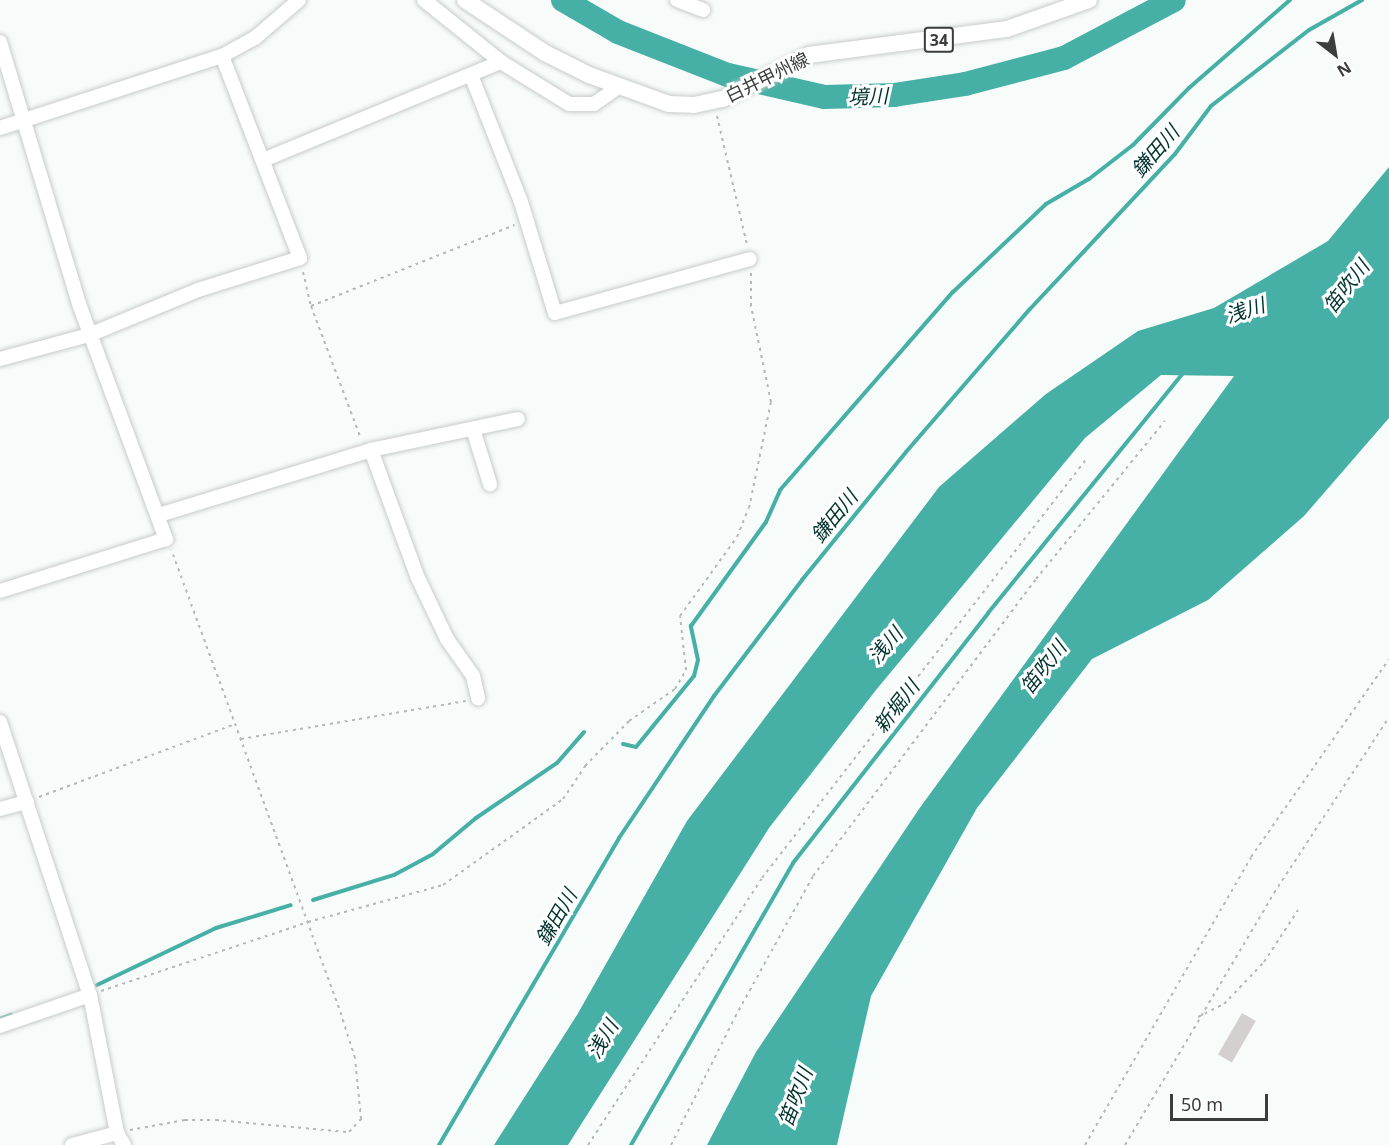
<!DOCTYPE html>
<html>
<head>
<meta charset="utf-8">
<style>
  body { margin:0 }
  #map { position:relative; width:1389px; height:1145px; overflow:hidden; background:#f7fbfa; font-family:"Noto Sans","Noto Sans JP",sans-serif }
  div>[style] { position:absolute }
  .water>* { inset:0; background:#46b0a6 }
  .stream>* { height:4px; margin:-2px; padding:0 2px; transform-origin:2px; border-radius:2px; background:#46b0a6 }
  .river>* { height:24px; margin:-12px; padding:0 12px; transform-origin:12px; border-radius:12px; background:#46b0a6 }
  .building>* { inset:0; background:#d4d0d0; transform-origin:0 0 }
  .path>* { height:2px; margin-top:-1px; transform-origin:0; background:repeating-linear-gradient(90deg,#b5b8b7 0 3px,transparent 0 7.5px) }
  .roads { filter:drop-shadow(0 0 2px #c7cbca) drop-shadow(0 0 2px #c7cbca) }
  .minor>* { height:14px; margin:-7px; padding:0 7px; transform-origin:7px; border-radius:7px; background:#fff }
  .major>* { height:16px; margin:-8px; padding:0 8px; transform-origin:8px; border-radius:8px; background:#fff }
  span { translate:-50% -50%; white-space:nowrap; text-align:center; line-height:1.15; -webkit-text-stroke:6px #fff; paint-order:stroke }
  .shield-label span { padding:2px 4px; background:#fff; border:2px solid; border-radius:4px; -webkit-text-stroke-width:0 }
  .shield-label { font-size:16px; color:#3b3d3d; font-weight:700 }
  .street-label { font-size:18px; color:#3b3d3d }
  .water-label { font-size:20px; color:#00332f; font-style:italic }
  .north { position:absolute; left:1305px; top:24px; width:60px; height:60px; -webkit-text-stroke:4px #fff; paint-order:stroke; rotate:149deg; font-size:16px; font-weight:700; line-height:24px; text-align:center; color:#3b3d3d }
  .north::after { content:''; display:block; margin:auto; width:21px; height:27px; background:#3b3d3d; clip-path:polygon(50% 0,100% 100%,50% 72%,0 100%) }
  .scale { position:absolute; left:1170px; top:1094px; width:98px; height:27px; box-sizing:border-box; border:3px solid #3b3d3d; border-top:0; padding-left:8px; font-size:18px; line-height:21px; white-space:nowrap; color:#3b3d3d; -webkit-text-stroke:4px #fff; paint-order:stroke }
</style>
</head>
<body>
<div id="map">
  <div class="water">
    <i style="clip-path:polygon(1389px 167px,1389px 418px,1304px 516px,1208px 600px,1092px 659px,977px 808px,871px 996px,837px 1145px,707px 1145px,756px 1052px,919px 809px,1234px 376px,1161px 375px,1085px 438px,876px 690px,769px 828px,568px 1145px,494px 1145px,577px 1015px,687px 821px,939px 487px,1046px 394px,1138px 331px,1214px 308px,1328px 241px)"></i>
  </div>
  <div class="stream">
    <i style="left:623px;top:744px;width:13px;rotate:13deg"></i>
    <i style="left:636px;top:747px;width:92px;rotate:-50.8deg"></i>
    <i style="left:694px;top:676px;width:16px;rotate:-76deg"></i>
    <i style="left:698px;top:660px;width:35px;rotate:-102deg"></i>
    <i style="left:691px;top:626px;width:128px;rotate:-54.2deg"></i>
    <i style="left:766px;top:522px;width:35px;rotate:-66deg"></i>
    <i style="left:780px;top:490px;width:263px;rotate:-48.9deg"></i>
    <i style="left:953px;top:292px;width:128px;rotate:-43.4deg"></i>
    <i style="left:1046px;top:204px;width:50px;rotate:-30.2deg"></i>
    <i style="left:1089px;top:179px;width:56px;rotate:-37.7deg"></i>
    <i style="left:1133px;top:145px;width:80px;rotate:-45.5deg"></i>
    <i style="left:1189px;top:88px;width:134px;rotate:-41.1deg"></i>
    <i style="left:313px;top:900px;width:85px;rotate:-17.2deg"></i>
    <i style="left:394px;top:875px;width:44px;rotate:-28.3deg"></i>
    <i style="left:433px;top:854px;width:56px;rotate:-39.9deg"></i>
    <i style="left:476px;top:818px;width:98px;rotate:-34.2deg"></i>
    <i style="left:557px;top:763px;width:41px;rotate:-48.9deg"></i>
    <i style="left:97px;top:985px;width:132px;rotate:-25.6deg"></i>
    <i style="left:216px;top:928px;width:78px;rotate:-17deg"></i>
    <i style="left:0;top:1019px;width:12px;rotate:-20deg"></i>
    <i style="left:439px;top:1145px;width:356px;rotate:-59.6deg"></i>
    <i style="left:619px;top:838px;width:171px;rotate:-56.2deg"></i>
    <i style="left:714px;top:696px;width:146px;rotate:-52.8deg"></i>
    <i style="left:802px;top:580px;width:165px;rotate:-50.9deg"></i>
    <i style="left:906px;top:452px;width:189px;rotate:-49.1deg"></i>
    <i style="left:1030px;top:309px;width:212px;rotate:-46.9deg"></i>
    <i style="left:1175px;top:154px;width:60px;rotate:-53.1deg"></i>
    <i style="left:1211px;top:106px;width:124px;rotate:-37.8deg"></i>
    <i style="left:1309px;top:30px;width:61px;rotate:-29.5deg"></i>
    <i style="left:631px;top:1145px;width:325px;rotate:-60.1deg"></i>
    <i style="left:793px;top:863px;width:317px;rotate:-52deg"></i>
    <i style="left:988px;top:613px;width:311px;rotate:-50.9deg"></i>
  </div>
  <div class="river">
    <i style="left:563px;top:0;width:64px;rotate:30.2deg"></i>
    <i style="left:618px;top:32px;width:118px;rotate:21.4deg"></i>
    <i style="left:728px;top:75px;width:99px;rotate:12.8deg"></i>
    <i style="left:825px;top:97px;width:69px;rotate:-1.7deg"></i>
    <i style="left:894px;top:95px;width:72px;rotate:-8.8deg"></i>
    <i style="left:965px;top:84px;width:102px;rotate:-14.7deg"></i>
    <i style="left:1064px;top:58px;width:124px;rotate:-27.8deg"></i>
  </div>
  <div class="building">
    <i style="left:1242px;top:1013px;width:16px;height:48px;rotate:30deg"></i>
  </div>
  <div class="path">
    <i style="left:717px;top:116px;width:132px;rotate:76.9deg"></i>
    <i style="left:303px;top:272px;width:35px;rotate:77deg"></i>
    <i style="left:311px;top:306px;width:142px;rotate:69.4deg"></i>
    <i style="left:311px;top:306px;width:219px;rotate:-21.7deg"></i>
    <i style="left:241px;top:739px;width:228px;rotate:-9.6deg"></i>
    <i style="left:39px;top:797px;width:209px;rotate:-20.4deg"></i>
    <i style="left:101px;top:991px;width:218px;rotate:-18.4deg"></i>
    <i style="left:308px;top:922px;width:140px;rotate:-15.3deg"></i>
    <i style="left:443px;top:885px;width:148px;rotate:-35.6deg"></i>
    <i style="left:563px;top:799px;width:40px;rotate:-56deg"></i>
    <i style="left:585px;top:766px;width:63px;rotate:-45.6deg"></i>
    <i style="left:629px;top:721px;width:56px;rotate:-34.8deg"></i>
    <i style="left:675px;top:689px;width:22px;rotate:-60deg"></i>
    <i style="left:686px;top:670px;width:54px;rotate:-96.3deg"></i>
    <i style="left:680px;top:616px;width:97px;rotate:-54.2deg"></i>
    <i style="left:737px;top:537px;width:31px;rotate:-68deg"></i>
    <i style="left:749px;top:508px;width:108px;rotate:-78.3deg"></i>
    <i style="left:771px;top:402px;width:98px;rotate:-101.8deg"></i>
    <i style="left:751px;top:306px;width:35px;rotate:-90deg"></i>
    <i style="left:1198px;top:1017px;width:29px;rotate:-27deg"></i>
    <i style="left:1224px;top:1004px;width:58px;rotate:-46.4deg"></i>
    <i style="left:1264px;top:962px;width:62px;rotate:-56.8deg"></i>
    <i style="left:130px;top:1130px;width:56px;rotate:-10.3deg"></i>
    <i style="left:185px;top:1120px;width:31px"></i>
    <i style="left:216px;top:1120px;width:134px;rotate:5.2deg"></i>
    <i style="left:349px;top:1132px;width:18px;rotate:-47deg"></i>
    <i style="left:361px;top:1119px;width:61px;rotate:-95.6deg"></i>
    <i style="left:355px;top:1058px;width:52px;rotate:-107.7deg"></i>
    <i style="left:339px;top:1008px;width:488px;rotate:-110.1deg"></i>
    <i style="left:588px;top:1145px;width:319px;rotate:-56.9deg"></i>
    <i style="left:762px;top:878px;width:532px;rotate:-52.25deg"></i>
    <i style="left:671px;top:1145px;width:143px;rotate:-63.4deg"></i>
    <i style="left:735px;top:1017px;width:161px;rotate:-61deg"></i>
    <i style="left:813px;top:876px;width:371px;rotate:-53.1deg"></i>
    <i style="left:1036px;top:579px;width:204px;rotate:-50.8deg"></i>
    <i style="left:1085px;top:1145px;width:332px;rotate:-60deg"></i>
    <i style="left:1251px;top:857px;width:241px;rotate:-55.1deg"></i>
    <i style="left:1125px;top:1145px;width:293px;rotate:-59.4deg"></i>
    <i style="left:1274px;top:893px;width:210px;rotate:-56.8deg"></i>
  </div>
  <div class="roads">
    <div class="minor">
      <i style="left:424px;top:0;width:99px;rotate:38.8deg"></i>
      <i style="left:501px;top:62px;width:80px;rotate:31.7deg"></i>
      <i style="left:569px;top:104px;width:25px"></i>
      <i style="left:594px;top:104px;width:29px;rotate:-35deg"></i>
      <i style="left:677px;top:0;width:28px;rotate:21deg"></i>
      <i style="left:0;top:42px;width:274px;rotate:73.2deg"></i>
      <i style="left:79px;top:304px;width:251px;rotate:69.7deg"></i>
      <i style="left:166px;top:539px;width:174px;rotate:162.6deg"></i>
      <i style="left:471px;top:75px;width:136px;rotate:68.5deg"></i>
      <i style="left:521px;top:202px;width:116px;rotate:73deg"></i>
      <i style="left:555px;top:313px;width:202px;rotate:-15.5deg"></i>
      <i style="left:0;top:128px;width:233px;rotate:-18deg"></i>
      <i style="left:222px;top:56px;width:38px;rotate:-29deg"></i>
      <i style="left:255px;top:38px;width:58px;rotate:-40.8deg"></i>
      <i style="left:263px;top:160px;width:257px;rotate:-22.4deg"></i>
      <i style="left:0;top:359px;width:92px;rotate:-15.1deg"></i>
      <i style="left:89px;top:335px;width:118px;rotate:-22.4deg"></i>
      <i style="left:198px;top:290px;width:107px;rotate:-17.4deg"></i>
      <i style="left:300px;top:258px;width:217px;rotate:-111.1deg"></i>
      <i style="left:473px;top:429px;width:58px;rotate:72.8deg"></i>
      <i style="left:371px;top:450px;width:134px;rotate:69.9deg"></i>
      <i style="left:417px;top:576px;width:70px;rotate:64.5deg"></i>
      <i style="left:447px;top:639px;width:45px;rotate:54.9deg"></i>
      <i style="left:473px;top:676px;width:23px;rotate:77deg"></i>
      <i style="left:159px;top:515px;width:222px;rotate:-17deg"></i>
      <i style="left:371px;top:450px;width:150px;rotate:-11.9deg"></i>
      <i style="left:0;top:722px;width:287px;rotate:71.8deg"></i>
      <i style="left:90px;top:995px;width:141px;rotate:78.9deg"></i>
      <i style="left:0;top:809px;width:28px;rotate:-15deg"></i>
      <i style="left:0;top:1026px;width:95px;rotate:-19deg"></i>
      <i style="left:72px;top:1145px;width:47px;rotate:-14.9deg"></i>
      <i style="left:117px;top:1133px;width:14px;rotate:60deg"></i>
    </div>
    <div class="major">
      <i style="left:465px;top:0;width:96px;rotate:33.5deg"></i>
      <i style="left:545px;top:53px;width:49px;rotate:26.6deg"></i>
      <i style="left:589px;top:75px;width:85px;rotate:19.9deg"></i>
      <i style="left:669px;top:104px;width:25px;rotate:2deg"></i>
      <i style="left:694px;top:105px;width:30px;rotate:-12deg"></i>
      <i style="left:723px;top:99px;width:97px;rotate:-27.1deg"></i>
      <i style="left:809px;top:55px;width:200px;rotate:-7.5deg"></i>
      <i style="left:1007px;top:29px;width:87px;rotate:-19.5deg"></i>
    </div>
  </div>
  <div class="shield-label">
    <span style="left:939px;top:40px">34</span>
  </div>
  <div class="street-label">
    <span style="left:767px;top:77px;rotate:-26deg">白井甲州線</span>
  </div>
  <div class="water-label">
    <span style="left:868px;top:96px;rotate:-2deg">境川</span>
    <span style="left:1155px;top:151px;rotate:-49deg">鎌田川</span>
    <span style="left:1346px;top:286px;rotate:-52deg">笛吹川</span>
    <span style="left:1245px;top:310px;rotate:-18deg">浅川</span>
    <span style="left:834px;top:516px;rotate:-51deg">鎌田川</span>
    <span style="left:885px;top:645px;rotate:-49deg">浅川</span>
    <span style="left:1043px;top:667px;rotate:-52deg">笛吹川</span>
    <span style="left:896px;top:706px;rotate:-52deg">新堀川</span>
    <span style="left:556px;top:917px;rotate:-60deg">鎌田川</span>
    <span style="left:602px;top:1039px;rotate:-59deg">浅川</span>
    <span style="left:795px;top:1097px;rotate:-69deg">笛吹川</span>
  </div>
  <div class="north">N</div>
  <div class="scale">50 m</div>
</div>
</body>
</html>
